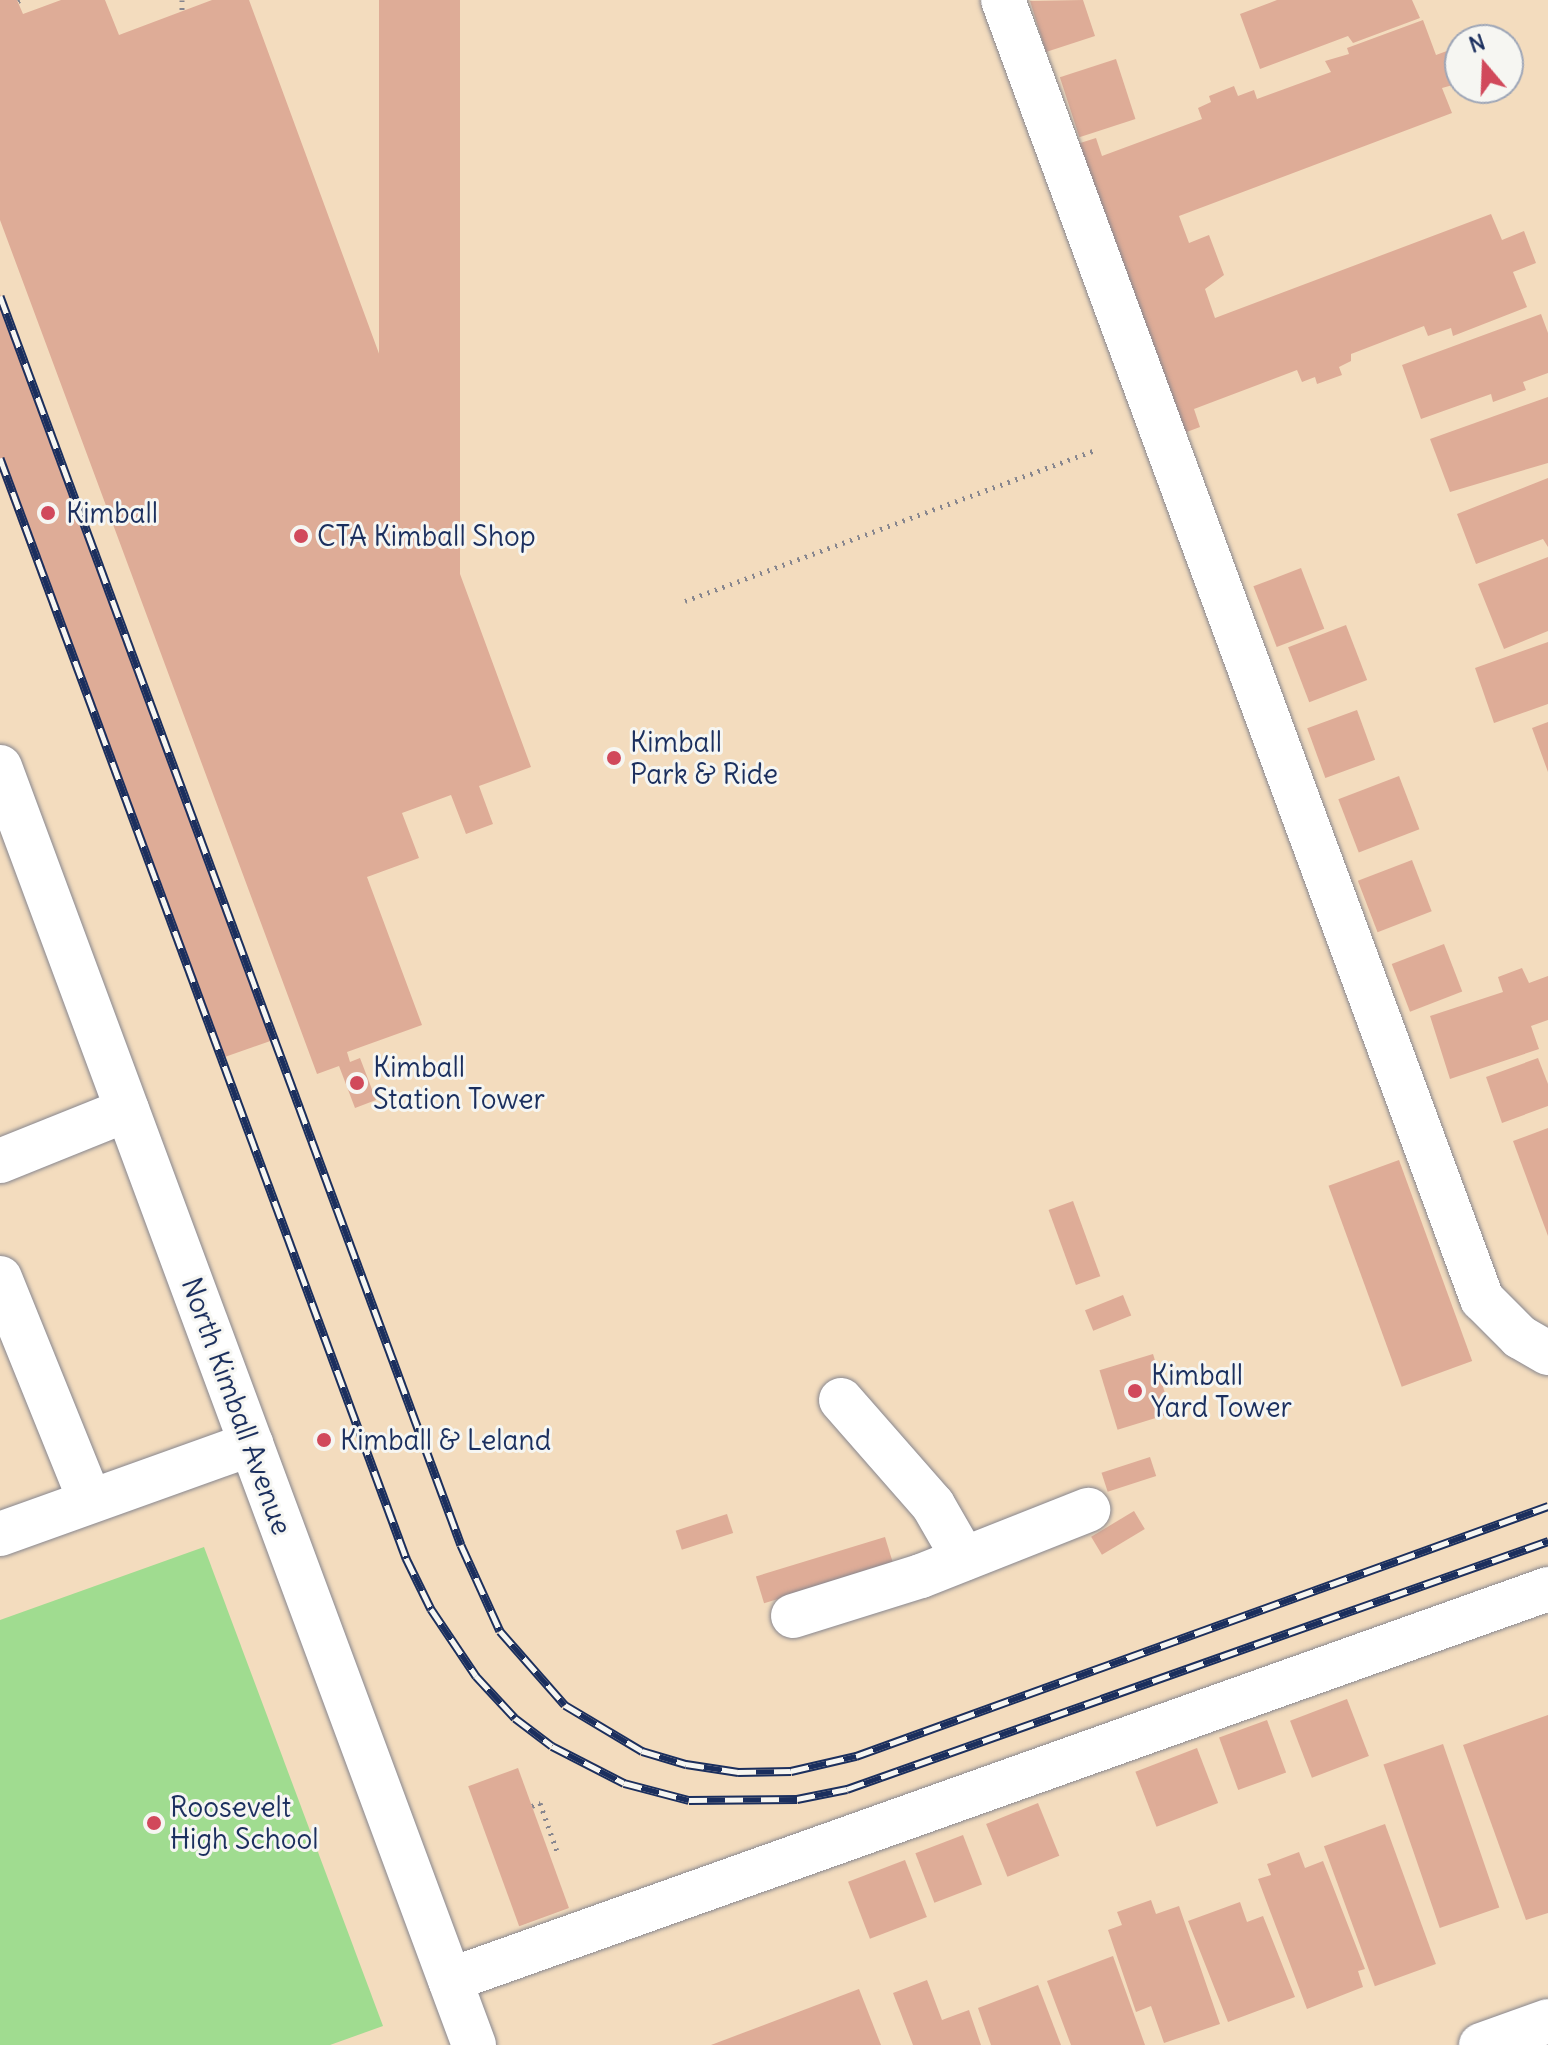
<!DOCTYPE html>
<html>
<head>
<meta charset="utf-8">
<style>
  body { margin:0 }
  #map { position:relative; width:1548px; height:2045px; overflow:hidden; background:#f3dcbe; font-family:Delius,sans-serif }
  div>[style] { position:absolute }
  .green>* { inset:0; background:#a0dc90 }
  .building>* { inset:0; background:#deac97; transform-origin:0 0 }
  .path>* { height:5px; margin-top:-2.5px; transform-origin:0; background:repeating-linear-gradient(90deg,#87868e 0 2px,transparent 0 8px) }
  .roads { filter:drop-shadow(0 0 2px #87868e) drop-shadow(0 0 2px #87868e) }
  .minor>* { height:44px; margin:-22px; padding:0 22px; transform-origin:22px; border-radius:22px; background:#fff }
  .rail>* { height:9px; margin-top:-4.5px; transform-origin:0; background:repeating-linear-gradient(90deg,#f6f6f2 0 18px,#1b2f5e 0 36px); box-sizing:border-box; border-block:2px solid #1b2f5e }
  .dots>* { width:22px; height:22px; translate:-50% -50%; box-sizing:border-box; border:4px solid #f6f6f2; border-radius:50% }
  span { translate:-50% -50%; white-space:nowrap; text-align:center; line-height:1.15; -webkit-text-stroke:6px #f6f6f2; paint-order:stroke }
  .poi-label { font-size:28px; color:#1b2f5e }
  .left { translate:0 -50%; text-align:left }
  .street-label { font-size:28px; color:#1b2f5e }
  .north { position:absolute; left:1444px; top:24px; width:80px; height:80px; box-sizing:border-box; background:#f6f6f2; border:2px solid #9ea6b7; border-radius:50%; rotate:341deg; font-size:22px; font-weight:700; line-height:32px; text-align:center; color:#1b2f5e }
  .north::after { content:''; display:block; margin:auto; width:28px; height:36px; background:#d1495b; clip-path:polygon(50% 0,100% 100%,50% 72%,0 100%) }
</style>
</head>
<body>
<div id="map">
  <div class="green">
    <i style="clip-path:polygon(204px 1547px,383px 2026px,330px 2045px,0 2045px,0 1620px)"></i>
  </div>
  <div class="building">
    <i style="clip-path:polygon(0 0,17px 0,23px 14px,61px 0,105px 0,119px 35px,212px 0,249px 0,531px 767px,479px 786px,493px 824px,466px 834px,451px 795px,402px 813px,419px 858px,367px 877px,422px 1025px,347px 1052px,350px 1062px,360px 1058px,376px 1100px,355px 1108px,339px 1066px,317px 1074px,0 220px)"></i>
    <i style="left:379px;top:0;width:81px;height:683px"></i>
    <i style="clip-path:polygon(1083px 0,1095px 36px,1046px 52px,1030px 1px)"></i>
    <i style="clip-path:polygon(1277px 0,1412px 0,1420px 18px,1353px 43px,1348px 36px,1260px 69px,1240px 14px)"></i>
    <i style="clip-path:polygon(1423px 20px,1436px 55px,1455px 48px,1460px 62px,1460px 83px,1442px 88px,1452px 113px,1179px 216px,1189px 243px,1209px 235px,1224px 275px,1205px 289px,1215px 318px,1491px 214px,1502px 240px,1524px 231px,1536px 263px,1513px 272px,1527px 307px,1453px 336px,1451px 328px,1428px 336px,1424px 326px,1351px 354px,1351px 361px,1339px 367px,1342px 375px,1317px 384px,1315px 377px,1302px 382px,1297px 370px,1194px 409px,1200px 427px,1184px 433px,1077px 144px,1096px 138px,1102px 156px,1202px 119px,1198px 108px,1211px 102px,1209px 96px,1234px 86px,1238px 96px,1254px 90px,1257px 99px,1331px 72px,1325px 61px,1349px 54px,1347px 48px)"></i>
    <i style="left:1116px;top:59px;width:63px;height:59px;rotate:72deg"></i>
    <i style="clip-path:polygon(0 294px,276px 1039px,219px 1059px,0 472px)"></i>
    <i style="clip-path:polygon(1541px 314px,1548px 333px,1548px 373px,1523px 382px,1526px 390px,1493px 402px,1491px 394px,1421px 419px,1402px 365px)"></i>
    <i style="clip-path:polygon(1548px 397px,1548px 463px,1450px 492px,1430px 439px)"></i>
    <i style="clip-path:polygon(1548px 478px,1548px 547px,1543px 539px,1476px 564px,1457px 514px)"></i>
    <i style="clip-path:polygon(1548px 557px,1548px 631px,1504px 649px,1478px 584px)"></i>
    <i style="left:1301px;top:568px;width:65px;height:51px;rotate:69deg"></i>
    <i style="left:1346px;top:625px;width:59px;height:62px;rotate:69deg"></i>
    <i style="clip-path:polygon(1548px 642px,1548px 704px,1494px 723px,1475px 668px)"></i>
    <i style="left:1357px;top:710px;width:53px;height:53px;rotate:70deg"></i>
    <i style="clip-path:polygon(1548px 722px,1548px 772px,1532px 728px)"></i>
    <i style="left:1399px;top:776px;width:57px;height:65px;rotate:69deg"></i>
    <i style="left:1412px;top:860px;width:55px;height:58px;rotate:69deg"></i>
    <i style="left:1444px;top:944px;width:51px;height:56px;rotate:69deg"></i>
    <i style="clip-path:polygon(1522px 968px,1529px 983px,1548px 976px,1548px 1020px,1531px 1026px,1539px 1049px,1450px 1079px,1430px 1016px,1503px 992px,1498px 977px)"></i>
    <i style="clip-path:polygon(1538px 1058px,1548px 1084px,1548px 1106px,1502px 1123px,1486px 1077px)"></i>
    <i style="clip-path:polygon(1548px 1128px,1548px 1236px,1513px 1141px)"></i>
    <i style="left:1399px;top:1160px;width:214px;height:75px;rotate:70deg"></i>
    <i style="left:1073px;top:1201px;width:80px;height:26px;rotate:70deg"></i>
    <i style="left:1123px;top:1295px;width:22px;height:41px;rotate:68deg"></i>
    <i style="left:1153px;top:1354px;width:62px;height:56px;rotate:73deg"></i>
    <i style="left:1150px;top:1457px;width:20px;height:51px;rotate:72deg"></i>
    <i style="left:1134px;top:1511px;width:21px;height:50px;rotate:59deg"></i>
    <i style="left:727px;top:1514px;width:20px;height:54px;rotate:72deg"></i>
    <i style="left:885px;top:1537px;width:28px;height:135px;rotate:73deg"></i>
    <i style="left:1347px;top:1699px;width:61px;height:61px;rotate:69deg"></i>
    <i style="clip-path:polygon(1548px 1715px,1548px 1913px,1526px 1920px,1463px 1745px)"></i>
    <i style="left:1267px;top:1720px;width:56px;height:51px;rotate:70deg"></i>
    <i style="left:1443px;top:1744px;width:173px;height:63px;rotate:71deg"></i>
    <i style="left:1197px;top:1748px;width:59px;height:66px;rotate:69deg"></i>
    <i style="left:518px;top:1768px;width:149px;height:53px;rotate:70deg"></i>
    <i style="left:1038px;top:1803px;width:57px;height:56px;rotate:68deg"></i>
    <i style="left:1385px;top:1824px;width:149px;height:65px;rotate:70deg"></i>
    <i style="left:963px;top:1835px;width:53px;height:51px;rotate:69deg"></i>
    <i style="clip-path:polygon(1299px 1852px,1305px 1868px,1323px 1861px,1365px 1969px,1358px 1971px,1363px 1987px,1307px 2009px,1258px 1879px,1271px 1875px,1267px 1864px)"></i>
    <i style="left:905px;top:1860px;width:61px;height:61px;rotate:69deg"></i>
    <i style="clip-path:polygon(1151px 1900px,1156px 1914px,1179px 1906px,1220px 2024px,1164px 2043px,1151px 2006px,1136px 2012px,1108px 1930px,1122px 1925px,1117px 1912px)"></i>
    <i style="clip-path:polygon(1240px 1902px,1247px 1922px,1263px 1916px,1295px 1997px,1228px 2022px,1188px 1921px)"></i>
    <i style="clip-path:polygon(1113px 1956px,1145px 2045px,1071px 2045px,1047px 1981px)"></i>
    <i style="clip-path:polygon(927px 1980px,942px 2020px,969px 2010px,981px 2045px,913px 2045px,893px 1993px)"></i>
    <i style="clip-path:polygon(1038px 1985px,1061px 2045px,991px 2045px,978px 2008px)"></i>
    <i style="clip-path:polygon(859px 1989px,881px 2045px,711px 2045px)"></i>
  </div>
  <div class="path">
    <i style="left:182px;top:0;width:11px;rotate:90deg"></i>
    <i style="left:18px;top:1px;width:2px;rotate:-27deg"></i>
    <i style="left:685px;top:601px;width:438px;rotate:-20.2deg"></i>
    <i style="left:532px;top:1806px;width:9px;rotate:-21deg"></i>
    <i style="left:540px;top:1803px;width:54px;rotate:70.6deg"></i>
  </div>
  <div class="roads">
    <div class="minor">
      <i style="left:1003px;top:0;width:1385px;rotate:69.76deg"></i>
      <i style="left:1482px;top:1299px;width:54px;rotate:45deg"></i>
      <i style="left:1520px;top:1337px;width:32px;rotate:30deg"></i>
      <i style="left:0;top:767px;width:1363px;rotate:69.65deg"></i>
      <i style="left:0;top:1161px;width:137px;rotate:-21.9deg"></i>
      <i style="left:0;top:1278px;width:240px;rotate:68deg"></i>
      <i style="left:841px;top:1400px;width:140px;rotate:48.8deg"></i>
      <i style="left:933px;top:1505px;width:62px;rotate:60.1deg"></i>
      <i style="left:0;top:1534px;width:267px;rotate:-19.7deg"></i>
      <i style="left:793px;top:1616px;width:134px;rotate:-17.4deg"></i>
      <i style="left:921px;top:1576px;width:180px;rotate:-21.6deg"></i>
      <i style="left:450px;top:1980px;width:1166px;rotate:-19.6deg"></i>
      <i style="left:1481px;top:2045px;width:71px;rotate:-19.7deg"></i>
    </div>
  </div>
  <div class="rail">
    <i style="left:0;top:296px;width:1331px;rotate:69.74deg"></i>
    <i style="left:461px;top:1545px;width:94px;rotate:65.6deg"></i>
    <i style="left:500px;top:1631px;width:98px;rotate:48.7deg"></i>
    <i style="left:565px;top:1705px;width:90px;rotate:30.9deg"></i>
    <i style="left:642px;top:1751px;width:46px;rotate:16.5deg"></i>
    <i style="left:686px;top:1764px;width:53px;rotate:8.7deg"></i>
    <i style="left:738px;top:1772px;width:53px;rotate:-1.1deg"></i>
    <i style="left:791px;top:1771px;width:67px;rotate:-13deg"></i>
    <i style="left:856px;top:1756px;width:736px;rotate:-19.86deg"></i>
    <i style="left:0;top:458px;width:1173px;rotate:69.74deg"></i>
    <i style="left:406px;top:1558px;width:57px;rotate:63.9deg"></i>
    <i style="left:431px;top:1609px;width:81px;rotate:56.1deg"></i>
    <i style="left:476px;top:1676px;width:57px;rotate:47.1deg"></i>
    <i style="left:515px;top:1718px;width:46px;rotate:37.1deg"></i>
    <i style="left:552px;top:1746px;width:81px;rotate:27.2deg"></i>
    <i style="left:624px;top:1783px;width:67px;rotate:14.7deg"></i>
    <i style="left:689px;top:1800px;width:108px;rotate:-0.5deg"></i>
    <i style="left:797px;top:1799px;width:51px;rotate:-11.3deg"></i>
    <i style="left:847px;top:1789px;width:744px;rotate:-19.48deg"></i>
  </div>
  <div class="dots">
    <i style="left:48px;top:513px;background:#d1495b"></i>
    <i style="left:301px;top:536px;background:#d1495b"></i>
    <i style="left:614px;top:758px;background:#d1495b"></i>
    <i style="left:357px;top:1083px;background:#d1495b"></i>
    <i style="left:1135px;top:1391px;background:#d1495b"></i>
    <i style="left:324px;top:1440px;background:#d1495b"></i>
    <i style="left:154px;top:1823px;background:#d1495b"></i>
  </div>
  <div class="poi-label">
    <span class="left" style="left:66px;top:513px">Kimball</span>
    <span class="left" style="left:317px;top:536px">CTA Kimball Shop</span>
    <span class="left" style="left:630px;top:758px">Kimball<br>Park &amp; Ride</span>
    <span class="left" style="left:373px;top:1083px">Kimball<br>Station Tower</span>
    <span class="left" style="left:1151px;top:1391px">Kimball<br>Yard Tower</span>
    <span class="left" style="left:340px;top:1440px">Kimball &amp; Leland</span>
    <span class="left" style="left:170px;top:1823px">Roosevelt<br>High School</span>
  </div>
  <div class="street-label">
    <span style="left:237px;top:1406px;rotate:70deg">North Kimball Avenue</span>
  </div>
  <div class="north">N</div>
</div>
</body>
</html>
